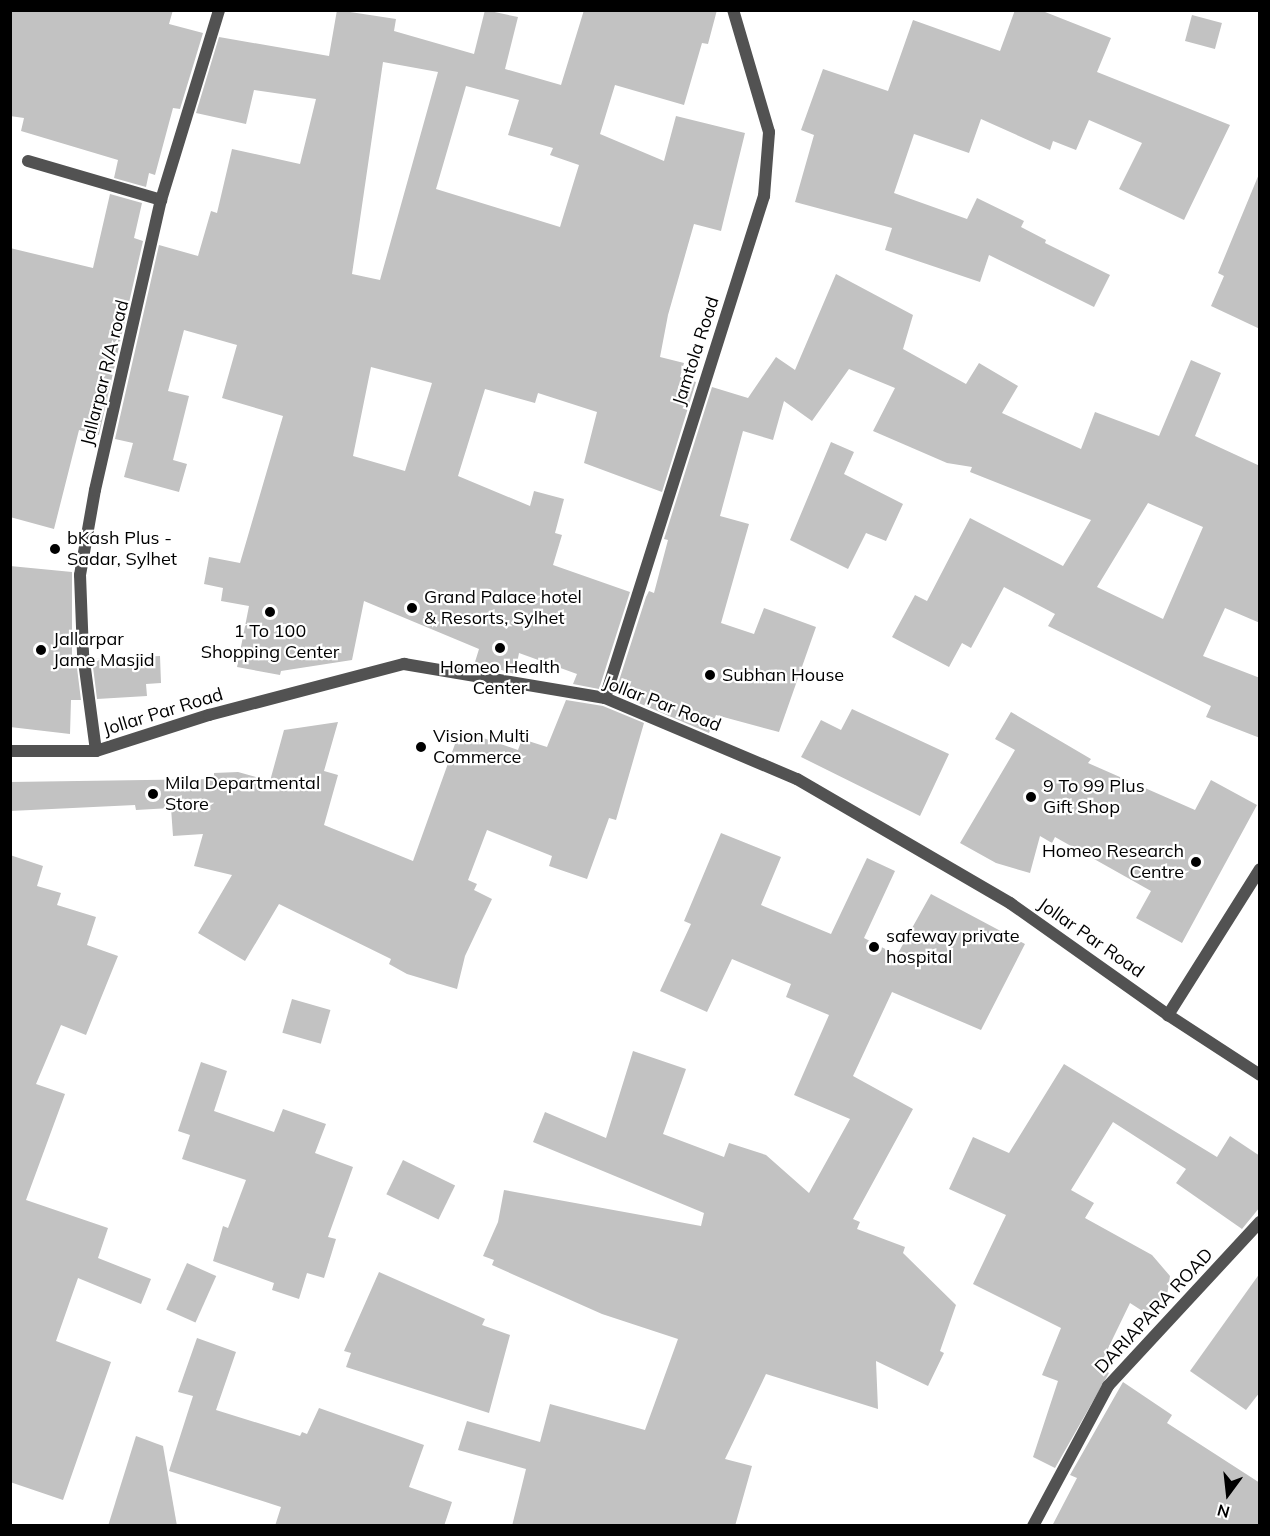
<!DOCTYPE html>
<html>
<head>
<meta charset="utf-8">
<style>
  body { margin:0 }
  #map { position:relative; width:1270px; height:1536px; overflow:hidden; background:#fff; font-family:Mulish,sans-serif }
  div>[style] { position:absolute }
  .building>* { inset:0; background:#c2c2c2; transform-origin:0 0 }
  .minor>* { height:12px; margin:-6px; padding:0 6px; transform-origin:6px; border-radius:6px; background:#525252 }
  .tertiary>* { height:12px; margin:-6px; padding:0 6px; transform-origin:6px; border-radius:6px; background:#525252 }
  .dots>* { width:16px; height:16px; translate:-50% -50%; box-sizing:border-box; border:3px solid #fff; border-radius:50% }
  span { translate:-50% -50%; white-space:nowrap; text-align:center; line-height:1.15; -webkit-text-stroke:4.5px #fff; paint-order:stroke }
  .street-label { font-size:18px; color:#000 }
  .poi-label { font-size:18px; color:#000 }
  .left { translate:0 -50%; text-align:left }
  .right { translate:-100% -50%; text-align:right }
  .frame { position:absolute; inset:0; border:12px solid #000; pointer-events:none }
  .north { position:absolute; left:1198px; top:1464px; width:60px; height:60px; -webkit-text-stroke:4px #fff; paint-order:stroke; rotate:195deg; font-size:16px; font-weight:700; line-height:24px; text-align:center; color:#000 }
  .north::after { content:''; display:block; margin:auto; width:21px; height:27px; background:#000; clip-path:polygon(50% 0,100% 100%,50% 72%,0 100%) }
</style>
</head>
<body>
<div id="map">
  <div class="building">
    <i style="clip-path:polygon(10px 10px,173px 10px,169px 24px,203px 33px,180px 109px,173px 108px,155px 175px,149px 173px,146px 187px,114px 178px,118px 160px,21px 131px,24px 118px,10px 116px)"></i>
    <i style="clip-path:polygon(evenodd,337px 10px,396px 19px,394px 31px,474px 54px,485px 10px,518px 17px,505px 69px,561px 85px,584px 10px,717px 10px,708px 44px,702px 43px,684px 105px,615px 85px,600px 134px,664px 161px,676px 116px,745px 133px,721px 231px,694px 224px,668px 315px,660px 357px,684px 363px,680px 377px,696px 382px,662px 492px,584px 463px,597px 412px,538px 393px,535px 403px,485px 389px,458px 476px,530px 506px,534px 491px,564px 499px,555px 533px,562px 535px,553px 565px,630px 592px,599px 689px,573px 684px,577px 674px,519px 653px,515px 674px,475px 662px,479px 649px,364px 601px,352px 660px,281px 671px,280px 675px,237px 667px,249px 606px,221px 601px,223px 588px,204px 584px,209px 557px,240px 563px,283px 416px,222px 398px,237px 345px,184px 330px,168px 391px,189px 396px,173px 460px,187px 464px,179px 492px,124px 477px,133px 443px,115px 439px,159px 245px,198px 256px,211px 211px,217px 213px,232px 149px,300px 164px,316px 99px,254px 90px,246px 124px,196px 113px,219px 37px,329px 56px,337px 10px,383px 62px,438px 72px,380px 280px,352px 274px,383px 62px,337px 10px,466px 86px,519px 100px,508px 135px,553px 148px,550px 155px,579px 165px,560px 227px,436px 189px,466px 86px,337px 10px,371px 367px,432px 383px,405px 471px,353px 456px,371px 367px)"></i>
    <i style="clip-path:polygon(1015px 10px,1040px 10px,1111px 38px,1097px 72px,1230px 125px,1184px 220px,1119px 189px,1142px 143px,1089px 120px,1076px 150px,1053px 141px,1050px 150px,981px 119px,969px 153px,914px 134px,894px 193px,967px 219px,977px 198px,1024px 221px,1021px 227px,1046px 240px,1045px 243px,1110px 275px,1094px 307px,989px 255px,980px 282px,885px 250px,892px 228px,795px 202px,814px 135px,801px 130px,823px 69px,888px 91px,913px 20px,1000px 51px)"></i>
    <i style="left:1192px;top:15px;width:31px;height:27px;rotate:15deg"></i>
    <i style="clip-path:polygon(1259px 174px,1260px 174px,1260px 329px,1211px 306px,1224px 276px,1218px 273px)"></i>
    <i style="clip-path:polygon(110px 194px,142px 203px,134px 238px,143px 241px,99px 435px,79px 430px,54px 529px,10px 517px,10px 248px,93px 268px)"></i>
    <i style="clip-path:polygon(evenodd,836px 274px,913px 315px,903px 349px,966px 384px,979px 363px,1018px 386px,1002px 413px,1081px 449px,1095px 412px,1159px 436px,1191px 360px,1221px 373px,1195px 436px,1260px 466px,1260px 623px,1225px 608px,1203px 656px,1260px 678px,1260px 738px,1206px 717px,1211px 706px,1048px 626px,1055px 614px,1004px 587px,971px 648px,962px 643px,949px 667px,892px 637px,915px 595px,927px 601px,970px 518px,1063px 566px,1091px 520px,970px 472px,972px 467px,947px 463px,873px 431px,895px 388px,849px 369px,812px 421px,784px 401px,773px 440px,743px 431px,720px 516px,749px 524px,721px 623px,754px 634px,764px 608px,816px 627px,779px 732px,716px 715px,709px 733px,615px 693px,646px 597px,649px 591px,654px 593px,668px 540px,664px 539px,712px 387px,748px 398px,776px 357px,795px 370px,836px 274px,1148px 503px,1203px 527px,1163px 619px,1097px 587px,1148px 503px)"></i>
    <i style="clip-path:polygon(831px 442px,854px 452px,844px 474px,903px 504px,886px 541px,866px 533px,848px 569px,790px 540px)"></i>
    <i style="clip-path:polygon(10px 566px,72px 572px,72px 661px,76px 660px,81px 700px,71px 700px,70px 734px,10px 727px)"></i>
    <i style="clip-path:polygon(160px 656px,161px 683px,146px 684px,147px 696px,97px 699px,92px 659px)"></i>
    <i style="clip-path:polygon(566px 700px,603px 706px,644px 723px,616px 820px,609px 818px,587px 879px,549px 866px,552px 856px,487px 830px,468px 880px,477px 884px,474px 890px,492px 899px,465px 956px,457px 989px,407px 974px,389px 964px,391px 959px,279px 904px,245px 961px,198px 933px,232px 875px,194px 866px,203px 834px,173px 836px,171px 808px,136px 810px,135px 805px,10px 811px,10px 782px,214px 779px,214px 773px,238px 772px,270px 781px,284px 730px,338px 722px,324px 771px,338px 775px,324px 825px,413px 861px,460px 730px,518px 750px,522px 739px,547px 747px)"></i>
    <i style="clip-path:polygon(852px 709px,949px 754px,920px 816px,801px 757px,821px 720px,841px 730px)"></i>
    <i style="clip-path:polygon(1011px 712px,1091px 759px,1088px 763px,1195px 810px,1211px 780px,1257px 805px,1182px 943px,1136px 918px,1151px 891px,1055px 837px,1052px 843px,1040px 836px,1030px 873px,996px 863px,960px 843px,1015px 750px,995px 739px)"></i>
    <i style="clip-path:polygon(721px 833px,781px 857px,761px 905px,831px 934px,867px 858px,895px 871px,864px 938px,897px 955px,931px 894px,1025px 944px,981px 1030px,892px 992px,853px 1076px,913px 1109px,853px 1219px,860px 1222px,857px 1229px,905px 1247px,903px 1253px,956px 1305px,940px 1351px,944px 1353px,928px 1386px,876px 1361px,878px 1409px,766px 1374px,725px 1459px,752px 1466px,735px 1526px,512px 1526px,526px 1469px,458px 1450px,467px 1421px,540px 1442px,550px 1404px,645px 1430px,678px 1339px,602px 1314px,492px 1265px,494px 1260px,483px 1256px,498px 1222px,504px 1190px,701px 1226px,704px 1213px,533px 1142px,545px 1112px,606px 1138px,633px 1051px,686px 1069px,663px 1134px,724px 1157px,729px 1143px,766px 1155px,809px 1193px,850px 1119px,794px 1095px,829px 1015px,786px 997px,791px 984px,732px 959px,707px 1012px,660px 991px,691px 924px,684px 921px)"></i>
    <i style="clip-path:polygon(10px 855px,43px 866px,37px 886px,61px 893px,57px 905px,96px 917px,87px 945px,118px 956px,86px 1035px,61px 1025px,36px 1084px,65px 1094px,26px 1200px,108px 1228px,98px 1258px,151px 1279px,141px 1304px,78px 1278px,56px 1341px,111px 1362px,63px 1500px,10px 1482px)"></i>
    <i style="left:292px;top:999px;width:40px;height:35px;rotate:16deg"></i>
    <i style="clip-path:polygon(201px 1062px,227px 1071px,214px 1111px,274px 1132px,283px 1109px,326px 1124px,315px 1153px,353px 1167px,328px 1237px,336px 1239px,324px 1278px,307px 1273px,299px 1299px,272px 1290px,274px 1283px,213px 1261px,223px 1226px,228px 1228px,246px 1180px,182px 1159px,190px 1135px,178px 1131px)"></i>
    <i style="clip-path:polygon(1064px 1064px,1217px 1157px,1230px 1136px,1260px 1156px,1260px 1207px,1242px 1229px,1176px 1183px,1186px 1169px,1113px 1122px,1071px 1190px,1094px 1203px,1085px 1218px,1152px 1255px,1170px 1276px,1166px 1302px,1144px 1312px,1130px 1303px,1099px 1367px,1109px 1373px,1055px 1468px,1033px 1457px,1058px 1381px,1042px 1375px,1061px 1328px,973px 1284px,1006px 1215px,949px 1189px,973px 1137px,1009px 1153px)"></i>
    <i style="left:403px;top:1160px;width:58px;height:38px;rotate:26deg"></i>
    <i style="left:187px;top:1263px;width:32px;height:51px;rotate:24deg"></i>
    <i style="clip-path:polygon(379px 1272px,485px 1319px,482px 1325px,510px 1335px,489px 1413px,346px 1367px,351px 1353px,344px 1351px)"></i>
    <i style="clip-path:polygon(1260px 1273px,1260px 1392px,1246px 1410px,1190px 1371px)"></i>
    <i style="clip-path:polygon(197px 1338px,236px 1352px,216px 1410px,300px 1436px,302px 1432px,307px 1434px,319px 1408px,424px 1445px,409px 1487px,452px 1502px,444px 1526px,275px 1526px,281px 1507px,169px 1471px,193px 1396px,178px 1392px)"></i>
    <i style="clip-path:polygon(1123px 1382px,1172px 1415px,1167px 1423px,1260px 1483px,1260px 1526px,1052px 1526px,1077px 1478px,1070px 1475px)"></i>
    <i style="clip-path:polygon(136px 1436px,163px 1446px,177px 1526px,108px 1526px)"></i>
  </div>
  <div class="minor">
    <i style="left:28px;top:161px;width:139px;rotate:16.3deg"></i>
    <i style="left:605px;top:698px;width:527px;rotate:-72.43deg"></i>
    <i style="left:764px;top:196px;width:64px;rotate:-85.5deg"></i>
    <i style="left:769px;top:132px;width:127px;rotate:-106.4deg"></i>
    <i style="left:10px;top:751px;width:86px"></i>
    <i style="left:96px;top:751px;width:119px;rotate:-17.7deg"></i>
    <i style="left:209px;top:715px;width:202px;rotate:-14.7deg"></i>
    <i style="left:404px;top:664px;width:204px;rotate:9.6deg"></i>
    <i style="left:605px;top:698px;width:208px;rotate:22.9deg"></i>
    <i style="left:797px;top:779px;width:246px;rotate:30.2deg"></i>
    <i style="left:1010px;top:903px;width:194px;rotate:35.3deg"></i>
    <i style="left:96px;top:751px;width:99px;rotate:-97.6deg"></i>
    <i style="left:83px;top:653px;width:78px;rotate:-92.2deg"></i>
    <i style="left:80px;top:575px;width:86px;rotate:-80deg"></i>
    <i style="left:95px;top:490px;width:297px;rotate:-77.2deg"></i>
    <i style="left:161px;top:200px;width:199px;rotate:-73deg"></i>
    <i style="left:1033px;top:1526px;width:159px;rotate:-61.8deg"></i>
    <i style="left:1108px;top:1386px;width:224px;rotate:-47.2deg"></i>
  </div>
  <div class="tertiary">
    <i style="left:1260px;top:869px;width:173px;rotate:122.2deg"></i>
    <i style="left:1168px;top:1015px;width:110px;rotate:33.1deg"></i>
  </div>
  <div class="dots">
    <i style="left:55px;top:549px;background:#000"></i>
    <i style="left:412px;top:608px;background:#000"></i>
    <i style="left:270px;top:612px;background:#000"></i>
    <i style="left:500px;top:648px;background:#000"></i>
    <i style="left:41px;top:650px;background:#000"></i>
    <i style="left:710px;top:675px;background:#000"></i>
    <i style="left:421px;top:747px;background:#000"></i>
    <i style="left:153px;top:794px;background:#000"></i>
    <i style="left:1031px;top:797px;background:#000"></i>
    <i style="left:1196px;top:862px;background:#000"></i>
    <i style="left:874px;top:947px;background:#000"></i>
  </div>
  <div class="street-label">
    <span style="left:696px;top:351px;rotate:-72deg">Jamtola Road</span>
    <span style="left:105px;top:373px;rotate:-76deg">Jallarpar R/A road</span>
    <span style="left:662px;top:704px;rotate:21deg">Jollar Par Road</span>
    <span style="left:163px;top:712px;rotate:-17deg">Jollar Par Road</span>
    <span style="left:1091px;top:938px;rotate:35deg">Jollar Par Road</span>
    <span style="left:1154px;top:1311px;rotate:-47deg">DARIAPARA ROAD</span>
  </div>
  <div class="poi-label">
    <span class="left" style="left:67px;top:549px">bKash Plus -<br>Sadar, Sylhet</span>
    <span class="left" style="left:424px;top:608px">Grand Palace hotel<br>&amp; Resorts, Sylhet</span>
    <span style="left:270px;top:642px">1 To 100<br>Shopping Center</span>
    <span class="left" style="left:53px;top:650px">Jallarpar<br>Jame Masjid</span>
    <span style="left:500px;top:678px">Homeo Health<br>Center</span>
    <span class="left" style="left:722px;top:675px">Subhan House</span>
    <span class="left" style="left:433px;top:747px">Vision Multi<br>Commerce</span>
    <span class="left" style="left:165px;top:794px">Mila Departmental<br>Store</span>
    <span class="left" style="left:1043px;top:797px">9 To 99 Plus<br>Gift Shop</span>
    <span class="right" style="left:1184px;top:862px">Homeo Research<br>Centre</span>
    <span class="left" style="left:886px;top:947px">safeway private<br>hospital</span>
  </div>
  <div class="frame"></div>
  <div class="north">N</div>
</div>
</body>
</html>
